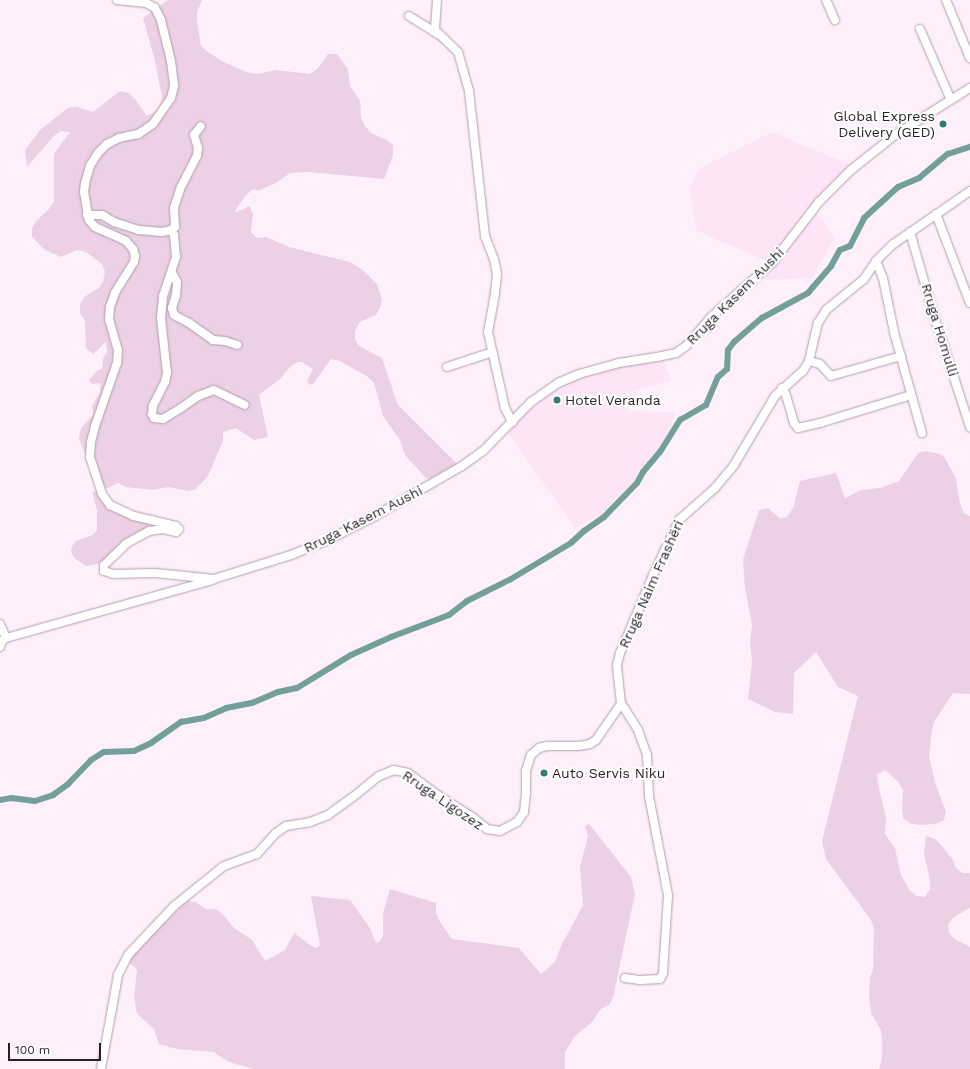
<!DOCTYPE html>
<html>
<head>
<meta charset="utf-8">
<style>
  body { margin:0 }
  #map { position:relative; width:970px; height:1069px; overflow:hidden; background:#fef0fa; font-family:"Work Sans",sans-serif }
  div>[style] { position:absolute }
  .built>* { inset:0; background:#fde5f7 }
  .green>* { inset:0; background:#ecd0e5 }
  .canal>* { height:6px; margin:-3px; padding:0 3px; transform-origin:3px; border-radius:3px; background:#729f9c }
  .roads { filter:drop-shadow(0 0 1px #b29dad) drop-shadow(0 0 1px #b29dad) }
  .minor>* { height:8px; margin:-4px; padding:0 4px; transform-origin:4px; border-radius:4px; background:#fff }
  .dots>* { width:11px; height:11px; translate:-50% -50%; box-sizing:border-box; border:2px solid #fff; border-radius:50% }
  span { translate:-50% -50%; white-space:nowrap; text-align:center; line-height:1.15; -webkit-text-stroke:4px #fff; paint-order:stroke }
  .poi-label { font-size:14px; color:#261f25 }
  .right { translate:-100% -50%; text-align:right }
  .left { translate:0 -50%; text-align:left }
  .street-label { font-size:14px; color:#261f25 }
  .scale { position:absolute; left:8px; top:1043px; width:93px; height:18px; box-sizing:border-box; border:2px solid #261f25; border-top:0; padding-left:5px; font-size:12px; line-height:14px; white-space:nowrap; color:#261f25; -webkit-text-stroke:3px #fff; paint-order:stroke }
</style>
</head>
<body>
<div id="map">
  <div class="built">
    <i style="clip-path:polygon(772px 132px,848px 164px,855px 171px,816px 212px,835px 238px,812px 278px,765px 280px,766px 261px,697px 231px,689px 189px,700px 168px)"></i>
    <i style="clip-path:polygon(663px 359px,671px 380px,622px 395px,627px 411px,675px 412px,667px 437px,633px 482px,601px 514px,575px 528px,508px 433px,527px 410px,548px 393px,578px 379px,614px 368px)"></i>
  </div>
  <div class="green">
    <i style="clip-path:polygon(168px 0,202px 0,197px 12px,197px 20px,201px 46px,208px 52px,222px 61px,246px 72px,258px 74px,276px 70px,310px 74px,318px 68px,328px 54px,337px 54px,348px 69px,350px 86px,360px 100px,361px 117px,365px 126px,371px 133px,387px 140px,393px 145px,393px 155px,384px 179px,309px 172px,290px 173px,276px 183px,260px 190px,252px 190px,245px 196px,234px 213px,250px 206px,253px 215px,251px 232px,257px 238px,266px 237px,289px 247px,350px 262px,364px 271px,377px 284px,382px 300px,380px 308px,376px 315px,360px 322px,355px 331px,355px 339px,359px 346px,382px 358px,398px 405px,458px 465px,432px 480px,425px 477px,405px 455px,400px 440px,383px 416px,374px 383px,368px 377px,340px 361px,331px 359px,314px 383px,310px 385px,307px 381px,313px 369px,302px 362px,298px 362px,291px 366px,280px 379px,259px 395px,268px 437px,254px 440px,236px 428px,223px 432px,223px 441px,208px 476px,196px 489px,187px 491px,169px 487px,152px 490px,126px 487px,118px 483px,106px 489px,96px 468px,93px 451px,85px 454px,79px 438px,81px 428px,93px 415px,92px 406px,100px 392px,100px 383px,92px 384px,89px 380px,98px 370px,102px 369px,103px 359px,107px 351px,106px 342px,93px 354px,86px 348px,85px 321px,80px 313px,80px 305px,84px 297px,99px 288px,103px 281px,105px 272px,102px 264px,86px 252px,77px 250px,61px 257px,45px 250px,32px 237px,32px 228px,36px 221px,49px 209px,54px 202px,54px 154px,70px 132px,61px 131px,54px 136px,27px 167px,25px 150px,41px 129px,68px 108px,77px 107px,93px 112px,120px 91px,128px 93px,135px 99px,147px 116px,155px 112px,160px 105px,162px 97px,155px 61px,143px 18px)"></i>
    <i style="clip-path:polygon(926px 451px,943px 455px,956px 478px,960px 504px,964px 513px,970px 516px,970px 694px,953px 693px,934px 722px,932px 730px,929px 756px,935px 782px,946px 812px,944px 820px,935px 824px,918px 825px,910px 823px,903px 818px,902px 809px,903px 790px,898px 782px,885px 770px,877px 775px,878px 784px,886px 818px,885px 834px,895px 848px,901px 875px,910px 891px,917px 896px,925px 897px,930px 889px,930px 880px,924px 854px,926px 836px,935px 839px,942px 846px,953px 860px,956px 868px,963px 873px,970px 873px,970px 908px,954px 917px,948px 924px,949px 933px,955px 939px,970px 947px,970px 1069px,879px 1069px,882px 1058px,882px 1039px,881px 1030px,871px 1013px,869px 996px,870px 978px,873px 969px,874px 929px,871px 920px,826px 859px,822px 841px,858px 696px,838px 687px,816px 652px,794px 673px,793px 714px,775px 712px,748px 699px,752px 661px,750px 643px,752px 625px,745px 588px,743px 560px,759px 510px,768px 508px,781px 519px,788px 516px,793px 508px,800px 481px,836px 473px,845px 498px,861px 490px,880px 488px,899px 481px,918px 453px)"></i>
    <i style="clip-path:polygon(102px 491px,105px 500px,149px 522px,147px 529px,133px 535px,103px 563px,86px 566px,74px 558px,71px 552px,72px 546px,76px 541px,93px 535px,97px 530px,97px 510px,92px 492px)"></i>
    <i style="clip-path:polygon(589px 824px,631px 877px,635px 894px,613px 997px,609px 1005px,601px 1009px,591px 1023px,575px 1036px,565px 1052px,565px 1069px,254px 1069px,229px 1062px,213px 1052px,177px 1049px,159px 1044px,154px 1029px,137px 1014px,134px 997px,137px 970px,128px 961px,154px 933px,187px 901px,195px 902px,206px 909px,215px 909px,222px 913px,233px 927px,252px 940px,265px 961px,285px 950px,294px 933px,313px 947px,317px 948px,320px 945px,311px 896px,350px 900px,370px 928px,375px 941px,378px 943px,383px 936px,383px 913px,390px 889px,436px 903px,436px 913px,440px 922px,452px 939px,519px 948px,541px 974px,555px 962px,561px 946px,583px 905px,580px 867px,588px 836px,585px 826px)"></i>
  </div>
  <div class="canal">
    <i style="left:0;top:800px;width:11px;rotate:-10deg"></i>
    <i style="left:11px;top:798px;width:24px;rotate:7deg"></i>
    <i style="left:35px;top:801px;width:19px;rotate:-18deg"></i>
    <i style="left:53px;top:795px;width:19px;rotate:-36deg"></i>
    <i style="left:68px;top:784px;width:33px;rotate:-46deg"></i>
    <i style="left:91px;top:760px;width:15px;rotate:-32deg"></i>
    <i style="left:104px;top:752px;width:30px;rotate:-2deg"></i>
    <i style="left:134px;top:751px;width:19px;rotate:-25deg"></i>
    <i style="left:151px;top:743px;width:37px;rotate:-35deg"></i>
    <i style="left:181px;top:722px;width:23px;rotate:-10deg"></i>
    <i style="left:204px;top:718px;width:24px;rotate:-24deg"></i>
    <i style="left:226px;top:708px;width:26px;rotate:-11deg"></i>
    <i style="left:252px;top:703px;width:28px;rotate:-23deg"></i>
    <i style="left:278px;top:692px;width:19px;rotate:-12deg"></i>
    <i style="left:297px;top:688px;width:63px;rotate:-31.4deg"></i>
    <i style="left:351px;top:655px;width:44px;rotate:-24.2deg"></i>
    <i style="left:391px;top:637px;width:62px;rotate:-20.8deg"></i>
    <i style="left:449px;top:615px;width:23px;rotate:-38deg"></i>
    <i style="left:467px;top:601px;width:49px;rotate:-26.6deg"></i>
    <i style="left:511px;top:579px;width:70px;rotate:-31deg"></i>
    <i style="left:571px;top:543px;width:18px;rotate:-43deg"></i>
    <i style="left:584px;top:531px;width:24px;rotate:-35deg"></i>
    <i style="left:604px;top:517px;width:47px;rotate:-45.9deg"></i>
    <i style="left:637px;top:483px;width:13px;rotate:-61deg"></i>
    <i style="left:643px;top:472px;width:26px;rotate:-50deg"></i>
    <i style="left:660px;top:452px;width:38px;rotate:-58deg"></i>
    <i style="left:680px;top:420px;width:30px;rotate:-30deg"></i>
    <i style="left:706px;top:405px;width:30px;rotate:-67deg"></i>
    <i style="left:718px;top:377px;width:12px;rotate:-42deg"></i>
    <i style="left:727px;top:369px;width:19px;rotate:-87deg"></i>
    <i style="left:728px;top:350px;width:10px;rotate:-53deg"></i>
    <i style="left:734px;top:342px;width:37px;rotate:-41deg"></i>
    <i style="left:762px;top:318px;width:52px;rotate:-28.5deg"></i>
    <i style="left:808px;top:293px;width:8px;rotate:-50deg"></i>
    <i style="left:813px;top:287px;width:28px;rotate:-49deg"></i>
    <i style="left:831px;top:266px;width:18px;rotate:-61deg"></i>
    <i style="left:840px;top:250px;width:11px;rotate:-22deg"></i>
    <i style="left:850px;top:246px;width:31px;rotate:-63deg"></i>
    <i style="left:864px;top:218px;width:46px;rotate:-42.4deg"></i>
    <i style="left:898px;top:187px;width:23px;rotate:-23deg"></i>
    <i style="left:919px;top:178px;width:38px;rotate:-40deg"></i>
    <i style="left:948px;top:154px;width:23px;rotate:-18deg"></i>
  </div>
  <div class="roads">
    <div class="minor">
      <i style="left:117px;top:0;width:29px;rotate:6deg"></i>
      <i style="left:146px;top:3px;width:10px;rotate:29deg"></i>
      <i style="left:155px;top:8px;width:13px;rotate:63deg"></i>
      <i style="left:161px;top:20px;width:42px;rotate:76.3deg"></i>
      <i style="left:171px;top:61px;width:25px;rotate:83deg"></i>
      <i style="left:174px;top:86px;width:12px;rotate:104deg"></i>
      <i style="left:171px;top:98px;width:32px;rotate:125deg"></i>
      <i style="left:153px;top:124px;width:18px;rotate:146deg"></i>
      <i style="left:138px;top:134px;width:19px;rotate:168deg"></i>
      <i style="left:119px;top:138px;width:13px;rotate:153deg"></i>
      <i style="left:107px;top:144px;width:13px;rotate:135deg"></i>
      <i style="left:98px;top:153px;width:15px;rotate:122deg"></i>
      <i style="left:90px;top:166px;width:19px;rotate:106deg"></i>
      <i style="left:85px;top:184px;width:8px;rotate:97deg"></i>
      <i style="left:84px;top:192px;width:28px;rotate:80deg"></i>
      <i style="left:89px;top:220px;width:9px;rotate:49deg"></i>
      <i style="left:95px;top:227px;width:34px;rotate:24deg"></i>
      <i style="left:126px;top:241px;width:11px;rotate:49deg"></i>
      <i style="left:133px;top:249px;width:7px;rotate:74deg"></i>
      <i style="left:135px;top:256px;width:6px;rotate:99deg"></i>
      <i style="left:134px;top:262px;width:36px;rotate:122deg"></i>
      <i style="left:115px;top:293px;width:15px;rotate:110deg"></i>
      <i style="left:110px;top:307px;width:12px;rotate:95deg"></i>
      <i style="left:109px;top:319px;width:32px;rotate:74deg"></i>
      <i style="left:118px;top:350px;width:13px;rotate:94deg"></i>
      <i style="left:117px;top:363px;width:67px;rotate:109.2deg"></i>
      <i style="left:95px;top:426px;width:16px;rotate:104deg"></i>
      <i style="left:91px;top:442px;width:15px;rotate:94deg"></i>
      <i style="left:90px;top:457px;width:39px;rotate:72deg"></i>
      <i style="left:102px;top:494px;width:14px;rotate:54deg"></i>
      <i style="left:110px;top:505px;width:26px;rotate:25deg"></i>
      <i style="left:134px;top:516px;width:43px;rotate:13.4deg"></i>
      <i style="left:176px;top:526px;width:4px;rotate:45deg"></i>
      <i style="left:179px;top:529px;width:4px;rotate:135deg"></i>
      <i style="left:176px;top:532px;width:13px;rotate:-167deg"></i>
      <i style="left:163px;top:529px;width:14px;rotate:172deg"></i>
      <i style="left:149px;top:531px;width:26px;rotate:151deg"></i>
      <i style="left:126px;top:544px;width:30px;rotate:136deg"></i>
      <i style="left:104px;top:565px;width:6px;rotate:90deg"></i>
      <i style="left:104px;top:571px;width:9px;rotate:18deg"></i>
      <i style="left:113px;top:574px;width:42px;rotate:-1.4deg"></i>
      <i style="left:155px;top:573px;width:59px;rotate:5.8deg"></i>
      <i style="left:214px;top:579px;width:81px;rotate:-17.3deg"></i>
      <i style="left:291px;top:555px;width:40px;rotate:-22deg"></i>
      <i style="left:328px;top:540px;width:53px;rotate:-27.1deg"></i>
      <i style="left:375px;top:516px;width:100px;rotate:-29.9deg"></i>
      <i style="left:462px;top:466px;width:26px;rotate:-36deg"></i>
      <i style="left:483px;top:451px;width:69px;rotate:-45.6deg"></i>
      <i style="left:531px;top:402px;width:33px;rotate:-35deg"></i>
      <i style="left:558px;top:383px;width:23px;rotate:-23deg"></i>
      <i style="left:579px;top:374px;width:41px;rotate:-15.4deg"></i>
      <i style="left:619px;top:363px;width:38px;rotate:-9deg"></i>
      <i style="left:657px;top:357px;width:19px;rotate:-12deg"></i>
      <i style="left:676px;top:353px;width:12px;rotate:-35deg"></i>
      <i style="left:686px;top:346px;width:38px;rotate:-49deg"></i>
      <i style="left:711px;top:317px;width:81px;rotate:-41.5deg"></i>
      <i style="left:772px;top:263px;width:77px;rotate:-52.4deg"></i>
      <i style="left:819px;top:202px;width:45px;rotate:-45deg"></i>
      <i style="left:851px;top:170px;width:56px;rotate:-38.5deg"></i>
      <i style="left:895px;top:135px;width:89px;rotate:-32.1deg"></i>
      <i style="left:437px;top:0;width:30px;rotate:94deg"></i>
      <i style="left:435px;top:30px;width:32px;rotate:44deg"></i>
      <i style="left:458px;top:52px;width:41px;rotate:74.2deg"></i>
      <i style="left:469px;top:91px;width:146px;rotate:83.7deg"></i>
      <i style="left:485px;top:236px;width:25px;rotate:69deg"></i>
      <i style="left:494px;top:259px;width:15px;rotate:79deg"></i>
      <i style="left:497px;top:274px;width:19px;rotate:96deg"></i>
      <i style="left:495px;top:293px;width:40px;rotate:100deg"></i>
      <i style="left:488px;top:332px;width:78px;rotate:77.4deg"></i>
      <i style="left:505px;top:408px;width:16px;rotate:63deg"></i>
      <i style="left:826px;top:0;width:22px;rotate:66deg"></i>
      <i style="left:946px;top:0;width:63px;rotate:67.5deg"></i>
      <i style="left:409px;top:16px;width:34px;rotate:32deg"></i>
      <i style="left:920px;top:29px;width:77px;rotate:66.4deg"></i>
      <i style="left:936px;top:214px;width:95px;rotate:69.1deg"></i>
      <i style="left:87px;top:215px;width:15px"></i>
      <i style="left:102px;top:215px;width:14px;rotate:30deg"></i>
      <i style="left:114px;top:222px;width:26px;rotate:18deg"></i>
      <i style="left:139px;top:230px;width:22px;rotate:5deg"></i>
      <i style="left:161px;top:232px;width:10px;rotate:-11deg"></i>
      <i style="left:171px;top:230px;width:6px;rotate:59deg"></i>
      <i style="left:174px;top:235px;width:22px;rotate:85deg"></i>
      <i style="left:176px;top:257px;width:41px;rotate:108.4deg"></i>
      <i style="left:163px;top:296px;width:22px;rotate:95deg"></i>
      <i style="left:161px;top:318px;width:55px;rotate:83.8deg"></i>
      <i style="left:167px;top:373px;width:9px;rotate:103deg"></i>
      <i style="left:165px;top:382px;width:27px;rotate:117deg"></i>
      <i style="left:153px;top:406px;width:8px;rotate:97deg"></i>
      <i style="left:152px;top:414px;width:4px;rotate:63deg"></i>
      <i style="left:154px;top:418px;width:9px;rotate:6deg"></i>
      <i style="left:163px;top:419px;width:21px;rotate:-31deg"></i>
      <i style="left:181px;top:408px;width:21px;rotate:-35deg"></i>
      <i style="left:198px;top:396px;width:17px;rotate:-21deg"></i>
      <i style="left:214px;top:390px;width:34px;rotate:26deg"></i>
      <i style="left:171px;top:230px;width:5px;rotate:-37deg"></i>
      <i style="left:175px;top:227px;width:19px;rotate:-93deg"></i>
      <i style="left:174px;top:208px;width:22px;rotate:-72deg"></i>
      <i style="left:181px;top:187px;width:35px;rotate:-63deg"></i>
      <i style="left:197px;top:156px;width:8px;rotate:-83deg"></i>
      <i style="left:198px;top:148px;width:14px;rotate:-107deg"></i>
      <i style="left:194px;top:135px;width:11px;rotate:-52deg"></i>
      <i style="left:910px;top:232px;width:91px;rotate:74deg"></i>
      <i style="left:935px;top:319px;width:114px;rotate:72deg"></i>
      <i style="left:876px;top:261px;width:18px;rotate:68deg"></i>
      <i style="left:883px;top:278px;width:55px;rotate:78.5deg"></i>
      <i style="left:894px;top:332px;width:105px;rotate:74.5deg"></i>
      <i style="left:172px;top:273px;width:10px;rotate:61deg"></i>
      <i style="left:177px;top:282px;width:13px;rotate:94deg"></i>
      <i style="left:176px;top:295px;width:14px;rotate:107deg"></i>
      <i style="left:172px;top:308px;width:7px;rotate:74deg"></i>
      <i style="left:174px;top:315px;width:17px;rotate:28deg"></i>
      <i style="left:189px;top:323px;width:29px;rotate:35deg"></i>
      <i style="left:213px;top:340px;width:12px;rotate:5deg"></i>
      <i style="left:225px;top:341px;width:13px;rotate:18deg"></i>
      <i style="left:809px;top:361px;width:11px;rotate:15deg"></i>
      <i style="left:820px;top:364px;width:16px;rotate:47deg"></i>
      <i style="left:831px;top:376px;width:73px;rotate:-15.9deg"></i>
      <i style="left:447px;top:367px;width:48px;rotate:-18.1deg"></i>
      <i style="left:782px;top:388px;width:8px;rotate:60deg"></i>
      <i style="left:786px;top:395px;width:29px;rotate:74deg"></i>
      <i style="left:794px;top:423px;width:6px;rotate:51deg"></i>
      <i style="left:798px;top:428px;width:23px;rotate:-13deg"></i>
      <i style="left:820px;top:423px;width:95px;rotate:-17.1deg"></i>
      <i style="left:0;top:624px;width:15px;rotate:67deg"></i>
      <i style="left:0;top:647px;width:6px;rotate:-72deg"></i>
      <i style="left:2px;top:641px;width:5px;rotate:-37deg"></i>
      <i style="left:6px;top:638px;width:214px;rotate:-15.7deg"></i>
      <i style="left:625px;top:978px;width:15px;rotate:8deg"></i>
      <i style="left:640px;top:980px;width:20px;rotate:-3deg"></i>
      <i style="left:660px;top:979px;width:7px;rotate:-63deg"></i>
      <i style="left:663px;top:973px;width:78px;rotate:-86.3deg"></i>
      <i style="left:668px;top:895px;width:101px;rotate:-100.9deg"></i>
      <i style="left:649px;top:796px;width:41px;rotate:-92.8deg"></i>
      <i style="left:647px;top:755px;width:27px;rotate:-110deg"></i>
      <i style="left:638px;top:730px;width:25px;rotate:-122deg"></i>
      <i style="left:625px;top:709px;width:6px;rotate:-129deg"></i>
      <i style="left:621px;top:704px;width:39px;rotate:-96deg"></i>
      <i style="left:617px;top:665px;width:12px;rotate:-76deg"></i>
      <i style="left:620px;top:653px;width:87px;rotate:-67deg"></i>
      <i style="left:654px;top:573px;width:59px;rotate:-64.7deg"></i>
      <i style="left:679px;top:520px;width:48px;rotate:-41.6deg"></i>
      <i style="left:715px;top:488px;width:30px;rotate:-50deg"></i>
      <i style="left:734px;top:465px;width:80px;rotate:-59.3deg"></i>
      <i style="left:775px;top:396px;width:38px;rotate:-42deg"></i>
      <i style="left:803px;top:371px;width:12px;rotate:-59deg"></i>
      <i style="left:809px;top:361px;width:39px;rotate:-77deg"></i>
      <i style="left:818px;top:323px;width:15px;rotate:-58deg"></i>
      <i style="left:826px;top:310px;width:49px;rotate:-39.2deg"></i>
      <i style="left:864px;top:279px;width:22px;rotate:-56deg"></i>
      <i style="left:876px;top:261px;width:23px;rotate:-45deg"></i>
      <i style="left:892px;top:245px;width:95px;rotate:-34.7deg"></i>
      <i style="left:101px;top:1069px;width:96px;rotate:-79.7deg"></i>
      <i style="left:118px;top:975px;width:22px;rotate:-63deg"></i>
      <i style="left:128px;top:955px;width:67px;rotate:-46.8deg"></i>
      <i style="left:174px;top:906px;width:64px;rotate:-38.7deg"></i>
      <i style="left:224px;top:866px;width:35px;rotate:-20deg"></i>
      <i style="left:257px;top:854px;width:28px;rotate:-48deg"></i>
      <i style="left:276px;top:833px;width:12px;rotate:-35deg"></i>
      <i style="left:286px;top:826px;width:24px;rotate:-9deg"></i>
      <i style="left:310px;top:822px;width:19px;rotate:-21deg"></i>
      <i style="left:328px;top:815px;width:31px;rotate:-36deg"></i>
      <i style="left:353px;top:797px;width:33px;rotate:-39deg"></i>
      <i style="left:379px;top:776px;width:16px;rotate:-22deg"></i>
      <i style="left:394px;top:770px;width:14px;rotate:12deg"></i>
      <i style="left:408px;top:773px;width:35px;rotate:37deg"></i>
      <i style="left:436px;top:794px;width:45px;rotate:32.3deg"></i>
      <i style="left:474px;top:818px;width:17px;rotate:40deg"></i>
      <i style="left:487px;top:829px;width:13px;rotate:9deg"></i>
      <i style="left:500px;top:831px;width:19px;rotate:-28deg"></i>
      <i style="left:517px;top:822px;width:12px;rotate:-55deg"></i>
      <i style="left:524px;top:812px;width:18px;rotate:-84deg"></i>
      <i style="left:526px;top:794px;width:23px;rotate:-90deg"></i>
      <i style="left:526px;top:771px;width:17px;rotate:-73deg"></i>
      <i style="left:531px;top:755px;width:11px;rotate:-41deg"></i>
      <i style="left:539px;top:748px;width:8px;rotate:-14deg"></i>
      <i style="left:547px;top:746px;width:31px"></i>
      <i style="left:578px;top:746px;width:12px;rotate:-9deg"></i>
      <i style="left:590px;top:744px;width:7px;rotate:-34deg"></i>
      <i style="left:596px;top:740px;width:44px;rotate:-55.2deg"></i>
    </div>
  </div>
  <div class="dots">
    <i style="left:943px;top:124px;background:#347c79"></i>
    <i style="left:557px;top:400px;background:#347c79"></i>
    <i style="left:544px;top:773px;background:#347c79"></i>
  </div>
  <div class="poi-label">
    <span class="right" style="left:935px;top:124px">Global Express<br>Delivery (GED)</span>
    <span class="left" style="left:565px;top:400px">Hotel Veranda</span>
    <span class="left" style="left:552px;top:773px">Auto Servis Niku</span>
  </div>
  <div class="street-label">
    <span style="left:735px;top:296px;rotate:-45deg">Rruga Kasem Aushi</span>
    <span style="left:940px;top:330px;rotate:73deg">Rruga Homulli</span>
    <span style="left:363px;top:519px;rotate:-27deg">Rruga Kasem Aushi</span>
    <span style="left:651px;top:584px;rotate:-66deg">Rruga Naim Frashëri</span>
    <span style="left:443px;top:800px;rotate:34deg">Rruga Ligozez</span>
  </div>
  <div class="scale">100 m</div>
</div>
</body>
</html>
